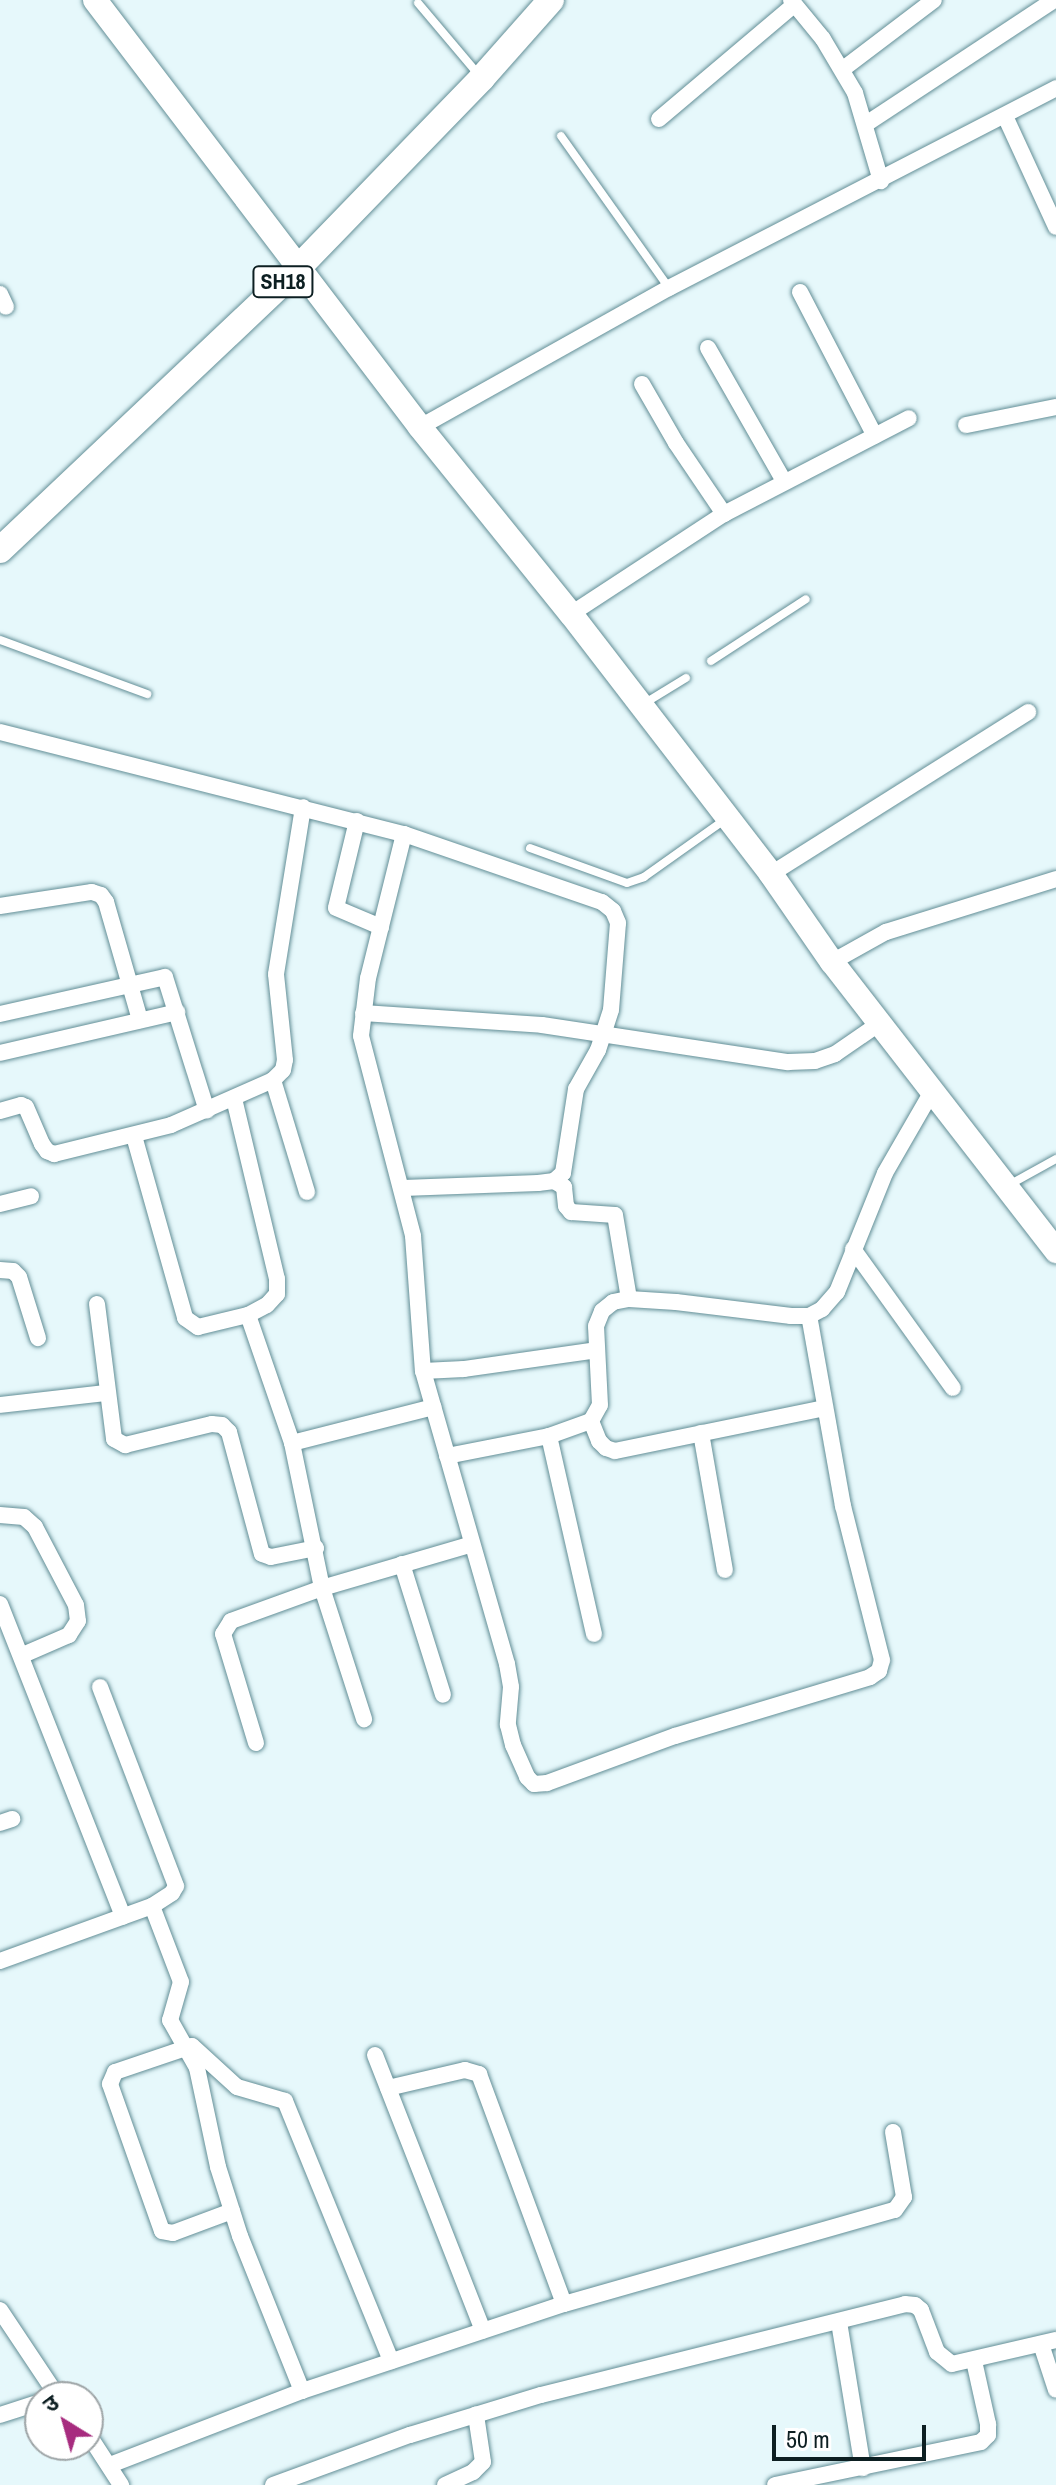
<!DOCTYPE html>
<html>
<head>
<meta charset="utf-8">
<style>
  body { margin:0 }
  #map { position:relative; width:1056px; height:2485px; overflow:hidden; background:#e6f8fb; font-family:"Archivo Narrow","Noto Sans Devanagari",sans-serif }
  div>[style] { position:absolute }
  .roads { filter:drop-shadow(0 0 2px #628e96) drop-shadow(0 0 2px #628e96) }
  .lane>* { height:8px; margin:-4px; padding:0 4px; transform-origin:4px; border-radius:4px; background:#fff }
  .street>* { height:16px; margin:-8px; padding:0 8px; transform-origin:8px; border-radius:8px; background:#fff }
  .secondary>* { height:24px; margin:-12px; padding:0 12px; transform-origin:12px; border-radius:12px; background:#fff }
  .primary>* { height:26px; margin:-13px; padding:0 13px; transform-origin:13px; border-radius:13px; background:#fff }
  span { translate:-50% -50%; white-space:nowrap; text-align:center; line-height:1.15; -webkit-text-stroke:6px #fff; paint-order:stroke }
  .shield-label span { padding:2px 6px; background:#fff; border:2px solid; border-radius:6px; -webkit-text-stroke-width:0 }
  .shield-label { font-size:22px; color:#0d1f22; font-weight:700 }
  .north { position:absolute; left:24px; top:2381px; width:80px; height:80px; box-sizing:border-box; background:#fff; border:2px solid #9ea5a7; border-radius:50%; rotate:323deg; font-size:22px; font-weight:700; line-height:32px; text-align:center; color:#0d1f22 }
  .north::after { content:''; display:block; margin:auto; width:28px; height:36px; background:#a72c7f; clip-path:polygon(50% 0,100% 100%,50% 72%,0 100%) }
  .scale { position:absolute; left:772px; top:2425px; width:154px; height:36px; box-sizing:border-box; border:4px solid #0d1f22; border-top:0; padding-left:10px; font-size:24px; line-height:28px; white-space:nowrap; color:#0d1f22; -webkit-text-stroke:6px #fff; paint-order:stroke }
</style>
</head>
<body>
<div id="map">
  <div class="roads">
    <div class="lane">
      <i style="left:418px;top:3px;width:93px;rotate:49.8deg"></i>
      <i style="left:561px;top:136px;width:186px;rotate:54.6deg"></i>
      <i style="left:0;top:640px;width:157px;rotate:20.2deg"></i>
      <i style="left:711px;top:661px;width:113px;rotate:-33.1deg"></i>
      <i style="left:645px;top:703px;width:48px;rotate:-31.4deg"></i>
      <i style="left:530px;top:848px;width:103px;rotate:19.8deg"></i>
      <i style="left:627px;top:883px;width:18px;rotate:-19deg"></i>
      <i style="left:644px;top:877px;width:102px;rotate:-35.4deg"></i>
      <i style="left:1007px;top:1186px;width:56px;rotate:-28.9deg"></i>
    </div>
    <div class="street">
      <i style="left:791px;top:0;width:50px;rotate:50.6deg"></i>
      <i style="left:823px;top:39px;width:63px;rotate:59.3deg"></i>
      <i style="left:855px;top:93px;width:92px;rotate:73.5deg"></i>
      <i style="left:843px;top:69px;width:114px;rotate:-37.2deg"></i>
      <i style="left:1005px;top:116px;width:122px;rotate:65.3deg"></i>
      <i style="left:659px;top:119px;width:177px;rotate:-40.2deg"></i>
      <i style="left:866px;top:124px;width:225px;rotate:-33.4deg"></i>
      <i style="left:800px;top:292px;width:162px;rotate:62.5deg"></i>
      <i style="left:0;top:294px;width:14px;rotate:65deg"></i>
      <i style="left:708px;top:348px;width:153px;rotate:60.3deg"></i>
      <i style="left:642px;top:384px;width:68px;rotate:60deg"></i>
      <i style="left:676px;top:443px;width:86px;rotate:55.9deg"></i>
      <i style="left:966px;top:425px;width:92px;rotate:-11.3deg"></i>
      <i style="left:420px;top:427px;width:285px;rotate:-29.2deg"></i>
      <i style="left:669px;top:288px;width:436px;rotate:-27.3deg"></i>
      <i style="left:571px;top:614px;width:183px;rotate:-33.2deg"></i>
      <i style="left:724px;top:514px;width:208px;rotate:-27.4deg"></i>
      <i style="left:0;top:732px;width:417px;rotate:14.2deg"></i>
      <i style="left:404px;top:834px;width:209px;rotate:19deg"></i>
      <i style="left:602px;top:902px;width:14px;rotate:39deg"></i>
      <i style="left:613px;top:911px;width:13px;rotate:67deg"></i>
      <i style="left:618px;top:923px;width:87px;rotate:94.6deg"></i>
      <i style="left:611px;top:1010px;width:42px;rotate:108deg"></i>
      <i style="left:598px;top:1050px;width:45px;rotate:119.4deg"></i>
      <i style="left:576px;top:1089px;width:85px;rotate:98.8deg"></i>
      <i style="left:563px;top:1173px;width:12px;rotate:138deg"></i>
      <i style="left:554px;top:1181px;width:16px;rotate:173deg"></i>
      <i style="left:538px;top:1183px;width:135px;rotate:177.9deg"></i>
      <i style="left:357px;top:821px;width:89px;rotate:103.6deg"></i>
      <i style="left:336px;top:908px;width:49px;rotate:22.9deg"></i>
      <i style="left:404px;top:834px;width:148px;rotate:104deg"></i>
      <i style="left:368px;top:978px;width:58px;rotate:96.9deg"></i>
      <i style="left:361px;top:1036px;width:207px;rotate:75.4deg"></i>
      <i style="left:413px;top:1236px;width:135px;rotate:85.8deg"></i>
      <i style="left:423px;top:1371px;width:305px;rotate:74deg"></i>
      <i style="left:507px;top:1664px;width:23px;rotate:80deg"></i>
      <i style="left:511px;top:1687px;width:38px;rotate:95deg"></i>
      <i style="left:508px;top:1725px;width:21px;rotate:76deg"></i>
      <i style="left:513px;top:1745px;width:35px;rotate:66deg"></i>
      <i style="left:527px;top:1777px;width:10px;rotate:45deg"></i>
      <i style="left:534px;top:1784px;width:13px;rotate:-4deg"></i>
      <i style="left:547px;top:1783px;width:136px;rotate:-20.2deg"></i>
      <i style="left:675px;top:1736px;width:204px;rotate:-16.8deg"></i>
      <i style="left:870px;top:1677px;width:11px;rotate:-34deg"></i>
      <i style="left:879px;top:1671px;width:11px;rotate:-75deg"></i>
      <i style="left:882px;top:1660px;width:159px;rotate:-104.2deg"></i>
      <i style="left:843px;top:1506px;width:193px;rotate:-100.1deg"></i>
      <i style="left:771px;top:874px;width:304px;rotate:-32.2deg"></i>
      <i style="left:0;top:906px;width:93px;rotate:-8.7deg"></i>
      <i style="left:92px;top:892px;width:9px;rotate:18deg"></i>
      <i style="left:101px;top:895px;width:9px;rotate:54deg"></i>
      <i style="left:106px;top:902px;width:123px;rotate:73.9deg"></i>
      <i style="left:832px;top:962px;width:62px;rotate:-29.1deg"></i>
      <i style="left:886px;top:932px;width:178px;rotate:-17.3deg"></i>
      <i style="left:363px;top:1013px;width:179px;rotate:3.8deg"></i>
      <i style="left:542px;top:1025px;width:249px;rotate:8.6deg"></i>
      <i style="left:788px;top:1062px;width:27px;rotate:-2deg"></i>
      <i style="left:815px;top:1061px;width:21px;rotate:-19deg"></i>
      <i style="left:835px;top:1054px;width:55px;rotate:-34.6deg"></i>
      <i style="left:0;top:1014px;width:169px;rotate:-12.6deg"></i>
      <i style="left:165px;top:977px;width:140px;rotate:72.6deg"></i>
      <i style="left:0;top:1053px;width:182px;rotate:-13deg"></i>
      <i style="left:273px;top:1080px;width:117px;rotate:73.1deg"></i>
      <i style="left:0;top:1111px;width:22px;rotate:-16deg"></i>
      <i style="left:21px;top:1105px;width:5px;rotate:22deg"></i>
      <i style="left:26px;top:1107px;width:40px;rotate:66.6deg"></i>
      <i style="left:42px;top:1144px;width:9px;rotate:54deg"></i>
      <i style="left:47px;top:1151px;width:8px;rotate:23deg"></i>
      <i style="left:54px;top:1154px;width:121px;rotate:-13.9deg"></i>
      <i style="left:171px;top:1125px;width:111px;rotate:-23.8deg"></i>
      <i style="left:273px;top:1080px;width:14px;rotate:-45deg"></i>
      <i style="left:283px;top:1070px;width:10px;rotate:-79deg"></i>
      <i style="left:285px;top:1060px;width:86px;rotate:-96deg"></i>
      <i style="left:276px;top:974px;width:169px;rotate:-80.8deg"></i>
      <i style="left:134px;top:1136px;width:189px;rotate:74.3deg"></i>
      <i style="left:185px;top:1318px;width:16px;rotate:35deg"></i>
      <i style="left:198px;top:1327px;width:51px;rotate:-13.5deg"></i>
      <i style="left:248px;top:1315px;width:21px;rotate:-28deg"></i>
      <i style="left:267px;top:1305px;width:15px;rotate:-48deg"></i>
      <i style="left:277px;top:1294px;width:15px;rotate:-90deg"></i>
      <i style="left:277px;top:1279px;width:186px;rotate:-103.4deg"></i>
      <i style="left:554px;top:1181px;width:12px;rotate:31deg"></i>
      <i style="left:564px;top:1187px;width:19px;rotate:84deg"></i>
      <i style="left:566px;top:1206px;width:8px;rotate:50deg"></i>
      <i style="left:571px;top:1212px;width:44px;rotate:3.9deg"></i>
      <i style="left:615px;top:1215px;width:85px;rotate:80.5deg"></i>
      <i style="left:0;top:1204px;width:32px;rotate:-14deg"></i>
      <i style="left:853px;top:1249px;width:171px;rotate:54.3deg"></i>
      <i style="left:0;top:1270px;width:13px;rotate:4deg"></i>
      <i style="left:13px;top:1271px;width:8px;rotate:45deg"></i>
      <i style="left:19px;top:1277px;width:64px;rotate:72.7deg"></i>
      <i style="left:97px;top:1304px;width:136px;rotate:82.8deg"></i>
      <i style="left:114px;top:1439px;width:13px;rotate:29deg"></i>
      <i style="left:125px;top:1445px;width:89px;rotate:-13.6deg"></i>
      <i style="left:212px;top:1424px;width:10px;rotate:6deg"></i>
      <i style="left:222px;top:1425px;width:10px;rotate:45deg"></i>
      <i style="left:229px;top:1432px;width:126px;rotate:74.9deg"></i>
      <i style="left:262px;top:1554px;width:9px;rotate:18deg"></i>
      <i style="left:271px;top:1557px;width:46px;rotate:-11.3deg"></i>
      <i style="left:248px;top:1315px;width:135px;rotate:71deg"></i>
      <i style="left:292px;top:1443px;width:148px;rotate:78.3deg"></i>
      <i style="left:322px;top:1588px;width:138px;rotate:72.2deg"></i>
      <i style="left:423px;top:1371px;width:41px;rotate:-2.8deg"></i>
      <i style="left:464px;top:1369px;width:134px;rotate:-8.1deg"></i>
      <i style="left:0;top:1405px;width:107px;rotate:-6.5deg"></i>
      <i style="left:591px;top:1421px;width:22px;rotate:68deg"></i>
      <i style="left:599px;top:1441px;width:10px;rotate:45deg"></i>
      <i style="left:606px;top:1448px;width:9px;rotate:18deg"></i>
      <i style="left:615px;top:1451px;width:213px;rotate:-11.6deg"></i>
      <i style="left:701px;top:1433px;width:139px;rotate:80.1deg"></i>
      <i style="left:549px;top:1436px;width:203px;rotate:77.2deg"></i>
      <i style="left:292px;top:1443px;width:146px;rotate:-14.3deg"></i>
      <i style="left:447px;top:1456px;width:104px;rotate:-11.1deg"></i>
      <i style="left:549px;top:1436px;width:45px;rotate:-19.7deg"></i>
      <i style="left:591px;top:1421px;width:18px;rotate:-61deg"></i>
      <i style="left:600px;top:1405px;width:79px;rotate:-92.9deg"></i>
      <i style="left:596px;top:1326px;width:16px;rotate:-68deg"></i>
      <i style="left:602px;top:1311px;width:14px;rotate:-39deg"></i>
      <i style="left:613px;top:1302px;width:16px;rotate:-11deg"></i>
      <i style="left:629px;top:1299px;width:47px;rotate:3.7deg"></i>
      <i style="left:676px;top:1302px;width:116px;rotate:6.9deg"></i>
      <i style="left:791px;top:1316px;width:18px"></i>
      <i style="left:809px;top:1316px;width:15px;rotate:-28deg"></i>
      <i style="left:822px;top:1309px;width:23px;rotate:-49deg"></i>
      <i style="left:837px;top:1292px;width:128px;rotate:-68deg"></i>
      <i style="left:885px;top:1173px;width:96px;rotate:-60deg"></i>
      <i style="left:0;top:1515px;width:24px;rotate:5deg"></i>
      <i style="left:24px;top:1517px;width:15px;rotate:42deg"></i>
      <i style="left:35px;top:1527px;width:88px;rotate:62.3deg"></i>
      <i style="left:76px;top:1605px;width:16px;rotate:83deg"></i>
      <i style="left:78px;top:1621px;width:17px;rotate:123deg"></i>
      <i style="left:69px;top:1635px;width:50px;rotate:156.5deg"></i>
      <i style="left:402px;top:1564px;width:137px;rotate:72.6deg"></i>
      <i style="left:0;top:1604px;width:336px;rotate:68.5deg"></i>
      <i style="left:256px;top:1743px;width:114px;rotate:-106.8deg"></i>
      <i style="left:223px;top:1634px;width:15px;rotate:-58deg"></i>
      <i style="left:231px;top:1621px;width:97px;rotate:-19.9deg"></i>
      <i style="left:322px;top:1588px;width:156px;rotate:-16.3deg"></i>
      <i style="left:0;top:1823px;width:13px;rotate:-18deg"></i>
      <i style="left:152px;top:1906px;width:81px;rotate:69.1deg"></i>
      <i style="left:181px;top:1982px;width:40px;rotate:106deg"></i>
      <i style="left:170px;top:2020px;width:55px;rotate:60.6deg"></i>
      <i style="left:197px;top:2068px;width:101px;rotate:78deg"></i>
      <i style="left:218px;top:2167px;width:72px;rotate:72.3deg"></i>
      <i style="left:240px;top:2236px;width:167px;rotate:68.2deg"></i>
      <i style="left:0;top:1961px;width:162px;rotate:-19.9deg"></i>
      <i style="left:152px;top:1906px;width:24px;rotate:-33deg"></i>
      <i style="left:172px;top:1893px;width:8px;rotate:-60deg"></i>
      <i style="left:176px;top:1886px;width:213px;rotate:-110.9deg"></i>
      <i style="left:375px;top:2055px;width:296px;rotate:68.6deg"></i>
      <i style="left:388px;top:2088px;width:79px;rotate:-13.2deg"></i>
      <i style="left:465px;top:2070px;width:15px;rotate:16deg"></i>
      <i style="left:479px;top:2074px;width:245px;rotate:69.7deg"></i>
      <i style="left:232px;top:2211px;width:63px;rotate:159.6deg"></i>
      <i style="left:173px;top:2233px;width:11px;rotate:-170deg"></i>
      <i style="left:162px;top:2231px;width:156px;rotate:-109.5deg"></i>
      <i style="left:110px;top:2084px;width:13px;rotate:-67deg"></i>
      <i style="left:115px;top:2072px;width:81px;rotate:-18.7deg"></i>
      <i style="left:192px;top:2046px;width:61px;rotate:42.3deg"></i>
      <i style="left:237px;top:2087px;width:50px;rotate:16.3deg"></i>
      <i style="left:285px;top:2101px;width:281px;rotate:67.8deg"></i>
      <i style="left:0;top:2310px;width:105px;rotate:56.3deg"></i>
      <i style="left:839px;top:2322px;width:148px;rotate:80.7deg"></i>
      <i style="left:1041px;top:2344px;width:48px;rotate:71.9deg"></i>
      <i style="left:0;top:2415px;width:42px;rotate:-18deg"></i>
      <i style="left:88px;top:2434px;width:61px;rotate:57.1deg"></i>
      <i style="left:110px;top:2465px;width:206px;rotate:-21.1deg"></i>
      <i style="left:302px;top:2391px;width:276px;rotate:-18.4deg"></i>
      <i style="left:564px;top:2304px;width:344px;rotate:-15.9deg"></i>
      <i style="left:895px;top:2210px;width:16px;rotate:-55deg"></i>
      <i style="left:904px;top:2197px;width:66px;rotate:-99.6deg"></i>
      <i style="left:273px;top:2485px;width:146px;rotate:-20.1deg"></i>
      <i style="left:410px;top:2435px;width:137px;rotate:-17deg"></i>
      <i style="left:541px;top:2395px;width:375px;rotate:-14deg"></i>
      <i style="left:905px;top:2304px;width:10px;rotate:6deg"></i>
      <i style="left:915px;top:2305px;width:8px;rotate:40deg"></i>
      <i style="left:921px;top:2310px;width:45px;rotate:69.1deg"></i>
      <i style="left:937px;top:2352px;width:19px;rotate:39deg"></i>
      <i style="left:952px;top:2364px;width:107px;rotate:-13deg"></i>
      <i style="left:445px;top:2485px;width:31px;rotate:-25deg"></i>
      <i style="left:473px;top:2472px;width:14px;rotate:-45deg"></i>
      <i style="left:483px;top:2462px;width:48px;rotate:-98.5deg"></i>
      <i style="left:775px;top:2485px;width:210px;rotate:-11.8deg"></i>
      <i style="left:981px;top:2442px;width:10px;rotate:-45deg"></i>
      <i style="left:988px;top:2435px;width:11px;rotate:-90deg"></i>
      <i style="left:988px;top:2424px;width:65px;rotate:-102.5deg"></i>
    </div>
    <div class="secondary">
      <i style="left:95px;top:0;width:537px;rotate:52.72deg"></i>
      <i style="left:420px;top:427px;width:240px;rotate:51.1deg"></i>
      <i style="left:571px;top:614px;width:328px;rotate:52.4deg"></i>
      <i style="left:771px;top:874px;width:107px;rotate:55.3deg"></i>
      <i style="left:832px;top:962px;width:366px;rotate:52.2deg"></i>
    </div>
    <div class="primary">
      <i style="left:0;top:550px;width:412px;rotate:-43.4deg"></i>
      <i style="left:299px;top:267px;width:263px;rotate:-45.9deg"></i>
      <i style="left:482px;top:78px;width:104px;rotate:-48.5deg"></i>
    </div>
  </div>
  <div class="shield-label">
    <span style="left:283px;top:282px">SH18</span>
  </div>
  <div class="north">उ</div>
  <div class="scale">50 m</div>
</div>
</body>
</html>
